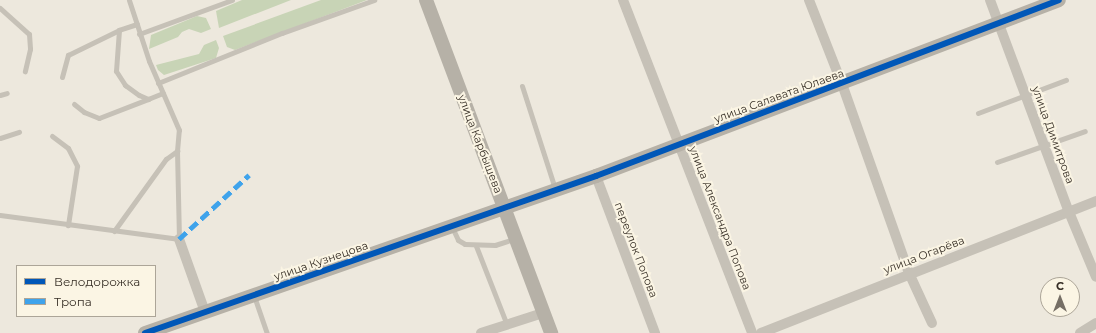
<!DOCTYPE html>
<html>
<head>
<meta charset="utf-8">
<style>
  body { margin:0 }
  #map { position:relative; width:1096px; height:333px; overflow:hidden; background:#ede8dd; font-family:Montserrat,sans-serif }
  div>[style] { position:absolute }
  .green>* { inset:0; background:#c8d4b6 }
  .lane>* { height:5px; margin:-2.5px; padding:0 2.5px; transform-origin:2.5px; border-radius:2.5px; background:#c6c1b7 }
  .street>* { height:10px; margin:-5px; padding:0 5px; transform-origin:5px; border-radius:5px; background:#c6c1b7 }
  .secondary>* { height:14px; margin:-7px; padding:0 7px; transform-origin:7px; border-radius:7px; background:#b6b1a7 }
  .quiet>* { height:5px; margin-top:-2.5px; transform-origin:0; background:repeating-linear-gradient(90deg,#3fa3eb 0 10px,transparent 0 15px) }
  .cycleway>* { height:6px; margin:-3px; padding:0 3px; transform-origin:3px; border-radius:3px; background:#0057b8 }
  span { translate:-50% -50%; white-space:nowrap; text-align:center; line-height:1.15; -webkit-text-stroke:4px #fbf5e4; paint-order:stroke }
  .street-label { font-size:11px; color:#362e25 }
  .legend { position:absolute; left:16px; top:265px; width:140px; height:52px; box-sizing:border-box; background:#fbf5e4; border:1px solid #aca598; margin:0; padding:5px 7px; list-style:none; font-size:12px; color:#362e25 }
  .legend li { display:flex; align-items:center; gap:8px; height:20px }
  .legend b { width:20px; border:1px solid #aca598 }
  .north { position:absolute; left:1040px; top:277px; width:40px; height:40px; box-sizing:border-box; background:#fbf5e4; border:1px solid #aca598; border-radius:50%; rotate:0deg; font-size:11px; font-weight:700; line-height:16px; text-align:center; color:#362e25 }
  .north::after { content:''; display:block; margin:auto; width:14px; height:18px; background:#766f65; clip-path:polygon(50% 0,100% 100%,50% 72%,0 100%) }
</style>
</head>
<body>
<div id="map">
  <div class="green">
    <i style="clip-path:polygon(242px 0,291px 0,219px 28px,216px 11px)"></i>
    <i style="clip-path:polygon(321px 0,367px 0,235px 50px,227px 47px,223px 36px)"></i>
    <i style="clip-path:polygon(197px 16px,206px 18px,211px 29px,201px 33px,189px 29px,182px 32px,178px 37px,149px 49px,151px 35px)"></i>
    <i style="clip-path:polygon(216px 40px,219px 48px,216px 58px,164px 75px,158px 70px,156px 65px,199px 54px,204px 45px)"></i>
  </div>
  <div class="lane">
    <i style="left:0;top:8px;width:39px;rotate:42deg"></i>
    <i style="left:29px;top:34px;width:15px;rotate:86deg"></i>
    <i style="left:30px;top:49px;width:23px;rotate:103deg"></i>
    <i style="left:137px;top:24px;width:19px;rotate:162deg"></i>
    <i style="left:119px;top:30px;width:41px;rotate:94.2deg"></i>
    <i style="left:116px;top:71px;width:17px;rotate:57deg"></i>
    <i style="left:125px;top:85px;width:17px;rotate:36deg"></i>
    <i style="left:139px;top:95px;width:10px;rotate:24deg"></i>
    <i style="left:148px;top:99px;width:16px;rotate:-22deg"></i>
    <i style="left:139px;top:34px;width:99px;rotate:-20.1deg"></i>
    <i style="left:62px;top:77px;width:23px;rotate:-75deg"></i>
    <i style="left:68px;top:55px;width:57px;rotate:-26.1deg"></i>
    <i style="left:158px;top:83px;width:134px;rotate:-22deg"></i>
    <i style="left:282px;top:33px;width:98px;rotate:-19.7deg"></i>
    <i style="left:522px;top:86px;width:108px;rotate:72.2deg"></i>
    <i style="left:0;top:95px;width:7px;rotate:-16deg"></i>
    <i style="left:74px;top:104px;width:13px;rotate:39deg"></i>
    <i style="left:84px;top:112px;width:16px;rotate:22deg"></i>
    <i style="left:99px;top:118px;width:53px;rotate:-21.2deg"></i>
    <i style="left:978px;top:113px;width:94px;rotate:-20.6deg"></i>
    <i style="left:52px;top:136px;width:20px;rotate:37deg"></i>
    <i style="left:68px;top:148px;width:20px;rotate:63deg"></i>
    <i style="left:77px;top:166px;width:60px;rotate:98.7deg"></i>
    <i style="left:0;top:138px;width:20px;rotate:-18deg"></i>
    <i style="left:997px;top:162px;width:93px;rotate:-19.4deg"></i>
    <i style="left:0;top:215px;width:181px;rotate:7.6deg"></i>
    <i style="left:179px;top:239px;width:88px;rotate:-91.3deg"></i>
    <i style="left:177px;top:151px;width:21px;rotate:-85deg"></i>
    <i style="left:179px;top:130px;width:75px;rotate:-113.5deg"></i>
    <i style="left:149px;top:61px;width:64px;rotate:-108.2deg"></i>
    <i style="left:452px;top:227px;width:14px;rotate:65deg"></i>
    <i style="left:458px;top:240px;width:8px;rotate:30deg"></i>
    <i style="left:465px;top:244px;width:30px;rotate:2deg"></i>
    <i style="left:495px;top:245px;width:20px;rotate:-18deg"></i>
    <i style="left:114px;top:231px;width:89px;rotate:-54.2deg"></i>
    <i style="left:166px;top:159px;width:14px;rotate:-36deg"></i>
    <i style="left:476px;top:246px;width:85px;rotate:68.6deg"></i>
    <i style="left:254px;top:296px;width:39px;rotate:71deg"></i>
  </div>
  <div class="street">
    <i style="left:623px;top:0;width:357px;rotate:68.8deg"></i>
    <i style="left:809px;top:0;width:90px;rotate:68.6deg"></i>
    <i style="left:842px;top:84px;width:201px;rotate:70.5deg"></i>
    <i style="left:909px;top:273px;width:55px;rotate:65.3deg"></i>
    <i style="left:990px;top:0;width:226px;rotate:69.6deg"></i>
    <i style="left:1069px;top:212px;width:70px;rotate:67.4deg"></i>
    <i style="left:596px;top:176px;width:168px;rotate:69.4deg"></i>
    <i style="left:179px;top:239px;width:77px;rotate:70.4deg"></i>
    <i style="left:481px;top:333px;width:65px;rotate:-17.9deg"></i>
    <i style="left:761px;top:333px;width:360px;rotate:-21.5deg"></i>
    <i style="left:1080px;top:333px;width:19px;rotate:-32deg"></i>
  </div>
  <div class="secondary">
    <i style="left:426px;top:0;width:356px;rotate:69.4deg"></i>
    <i style="left:145px;top:333px;width:478px;rotate:-19.2deg"></i>
    <i style="left:596px;top:176px;width:495px;rotate:-20.8deg"></i>
  </div>
  <div class="quiet">
    <i style="left:179px;top:239px;width:95px;rotate:-42.4deg"></i>
  </div>
  <div class="cycleway">
    <i style="left:145px;top:333px;width:478px;rotate:-19.2deg"></i>
    <i style="left:596px;top:176px;width:495px;rotate:-20.8deg"></i>
  </div>
  <div class="street-label">
    <span style="left:779px;top:96px;rotate:-20deg">улица Салавата Юлаева</span>
    <span style="left:1053px;top:135px;rotate:70deg">улица Димитрова</span>
    <span style="left:480px;top:144px;rotate:69deg">улица Карбышева</span>
    <span style="left:720px;top:218px;rotate:69deg">улица Александра Попова</span>
    <span style="left:636px;top:250px;rotate:69deg">переулок Попова</span>
    <span style="left:924px;top:255px;rotate:-21deg">улица Огарёва</span>
    <span style="left:321px;top:261px;rotate:-19deg">улица Кузнецова</span>
  </div>
  <ul class="legend">
  <li><b style="height:5px;background:#0057b8"></b>Велодорожка</li>
  <li><b style="height:5px;background:#3fa3eb"></b>Тропа</li>
  </ul>
  <div class="north">С</div>
</div>
</body>
</html>
